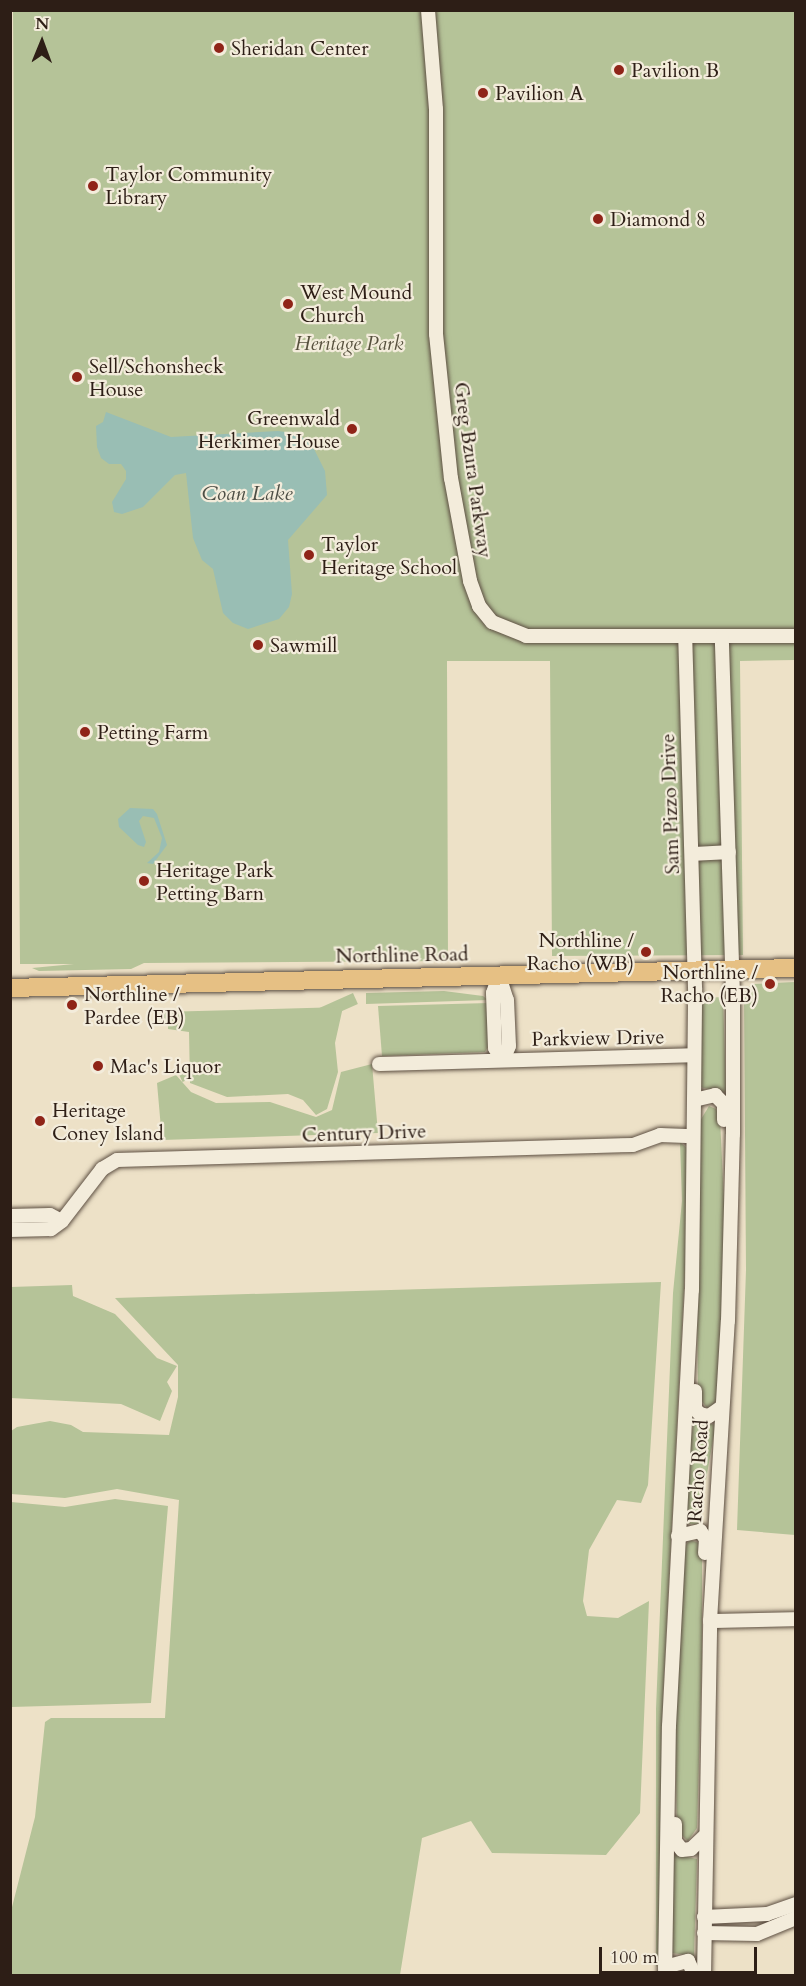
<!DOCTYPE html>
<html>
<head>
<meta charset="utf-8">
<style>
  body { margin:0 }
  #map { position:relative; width:806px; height:1986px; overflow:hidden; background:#ede1c7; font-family:Cardo,serif }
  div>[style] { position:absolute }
  .green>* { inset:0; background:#b5c398; transform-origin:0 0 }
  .water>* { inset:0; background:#99beb4 }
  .roads { filter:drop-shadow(0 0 2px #5d4f42) drop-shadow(0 0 2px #5d4f42) }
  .minor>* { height:14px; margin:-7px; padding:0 7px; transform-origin:7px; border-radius:7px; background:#f3ecdb }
  .major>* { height:18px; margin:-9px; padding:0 9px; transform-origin:9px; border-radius:9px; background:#e6c084 }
  .dots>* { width:16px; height:16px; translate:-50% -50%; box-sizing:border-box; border:3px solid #f3ecdb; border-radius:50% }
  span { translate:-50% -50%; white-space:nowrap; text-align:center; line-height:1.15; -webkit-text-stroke:4.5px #f3ecdb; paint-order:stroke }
  .poi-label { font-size:20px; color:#2d1e16 }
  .left { translate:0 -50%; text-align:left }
  .right { translate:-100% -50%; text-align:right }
  .park-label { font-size:20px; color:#56503d; font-style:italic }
  .street-label { font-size:20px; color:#2d1e16 }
  .water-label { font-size:21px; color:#4d4e45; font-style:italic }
  .frame { position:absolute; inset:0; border:12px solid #2d1e16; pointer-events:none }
  .north { position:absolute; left:12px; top:12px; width:60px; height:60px; -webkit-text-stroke:4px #f3ecdb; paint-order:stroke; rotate:1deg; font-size:16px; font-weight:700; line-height:24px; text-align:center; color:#2d1e16 }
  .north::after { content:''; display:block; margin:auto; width:21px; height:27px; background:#2d1e16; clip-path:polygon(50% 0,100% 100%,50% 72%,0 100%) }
  .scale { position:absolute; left:599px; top:1947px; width:158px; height:27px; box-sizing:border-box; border:3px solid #2d1e16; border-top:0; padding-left:8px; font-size:18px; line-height:21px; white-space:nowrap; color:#2d1e16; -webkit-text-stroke:4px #f3ecdb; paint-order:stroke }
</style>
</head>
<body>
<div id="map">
  <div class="green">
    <i style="clip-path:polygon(13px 11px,795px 11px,795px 660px,740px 661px,743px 955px,552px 956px,550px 661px,447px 661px,448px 961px,144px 963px,131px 969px,39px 971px,32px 968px,74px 964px,20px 964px)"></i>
    <i style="clip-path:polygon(795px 982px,796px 982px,795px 1535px,737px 1530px,746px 1270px,744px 991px,753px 984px)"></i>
    <i style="clip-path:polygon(444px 991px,483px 996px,488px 1000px,366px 1004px,366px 993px)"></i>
    <i style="left:353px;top:993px;width:12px;height:192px;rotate:66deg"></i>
    <i style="clip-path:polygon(723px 997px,726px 1091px,724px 1093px,700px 1087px,702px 998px)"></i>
    <i style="clip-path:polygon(489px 1003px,489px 1045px,485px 1052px,382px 1056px,378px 1006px)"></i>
    <i style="clip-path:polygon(343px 1007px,335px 1043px,338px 1072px,327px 1109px,316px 1115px,303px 1100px,288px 1094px,227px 1097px,190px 1083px,189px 1032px,168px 1029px,168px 1020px,160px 1019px,160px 1012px)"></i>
    <i style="clip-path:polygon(372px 1064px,378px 1133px,162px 1140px,157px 1083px,176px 1075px,191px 1092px,216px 1103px,270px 1102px,316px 1117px,332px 1110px,341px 1072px)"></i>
    <i style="clip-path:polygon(709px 1106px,716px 1109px,720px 1118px,725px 1223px,718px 1396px,713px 1406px,707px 1408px,698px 1396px,697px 1298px,700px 1121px)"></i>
    <i style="clip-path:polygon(680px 1142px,688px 1149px,687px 1231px,663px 1697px,660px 1961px,656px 1967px,656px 1709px,673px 1293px,682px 1201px)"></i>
    <i style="clip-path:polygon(661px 1282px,648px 1485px,641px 1503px,617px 1500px,589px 1550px,583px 1601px,587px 1616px,618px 1618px,649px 1601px,640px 1813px,606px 1855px,492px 1853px,471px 1821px,422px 1838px,400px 1975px,11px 1975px,11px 1911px,35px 1817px,45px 1722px,51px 1718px,165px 1718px,179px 1500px,117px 1489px,65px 1498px,11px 1494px,11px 1431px,17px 1427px,50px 1421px,71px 1425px,83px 1432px,169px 1435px,178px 1397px,178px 1365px,115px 1298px)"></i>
    <i style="clip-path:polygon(72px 1285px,73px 1296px,115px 1314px,157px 1358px,177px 1366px,167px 1382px,172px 1391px,160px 1421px,121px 1404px,11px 1398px,11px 1287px)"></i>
    <i style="left:694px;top:1421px;width:22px;height:102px;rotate:10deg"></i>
    <i style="clip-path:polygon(115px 1499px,168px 1506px,151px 1703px,11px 1707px,11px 1502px,65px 1507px)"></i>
    <i style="clip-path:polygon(690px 1540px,699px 1543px,702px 1551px,702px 1658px,697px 1828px,688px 1841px,677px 1831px,675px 1726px,685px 1546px)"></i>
    <i style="clip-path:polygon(673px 1854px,697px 1859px,694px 1956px,672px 1953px)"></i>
  </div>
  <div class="water">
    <i style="clip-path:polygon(106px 412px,171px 437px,278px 431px,299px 434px,313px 447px,325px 471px,327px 495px,288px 540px,292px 594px,289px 607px,279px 619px,248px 629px,233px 623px,223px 613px,213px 569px,202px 560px,193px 538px,186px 473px,175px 475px,143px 507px,122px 514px,114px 512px,112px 502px,126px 479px,126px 471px,121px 464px,109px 464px,101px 458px,97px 447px,96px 426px,103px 422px)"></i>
    <i style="clip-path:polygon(130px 808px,153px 809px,157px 814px,167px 845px,153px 864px,147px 863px,159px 852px,162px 838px,154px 818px,143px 816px,139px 821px,146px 842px,144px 847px,138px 845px,119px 827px,118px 819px)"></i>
  </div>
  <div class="roads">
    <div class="minor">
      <i style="left:428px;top:10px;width:99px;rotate:85.4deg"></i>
      <i style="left:436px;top:109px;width:225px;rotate:90deg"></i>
      <i style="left:436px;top:334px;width:145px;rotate:84.1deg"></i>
      <i style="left:451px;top:478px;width:105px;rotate:79.5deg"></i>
      <i style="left:470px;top:581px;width:27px;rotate:70deg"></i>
      <i style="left:479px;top:606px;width:21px;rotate:51deg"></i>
      <i style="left:492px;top:622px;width:37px;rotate:22deg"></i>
      <i style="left:526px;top:636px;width:270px"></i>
      <i style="left:692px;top:854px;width:37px;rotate:-3deg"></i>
      <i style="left:499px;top:976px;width:25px;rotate:72deg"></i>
      <i style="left:507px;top:1000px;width:46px;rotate:87.5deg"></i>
      <i style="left:509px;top:1046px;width:15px;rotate:113deg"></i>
      <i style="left:503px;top:1060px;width:14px;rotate:-124deg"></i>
      <i style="left:495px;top:1048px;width:55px;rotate:-92.1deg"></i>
      <i style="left:493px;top:993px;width:18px;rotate:-71deg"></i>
      <i style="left:379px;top:1064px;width:315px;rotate:-1.6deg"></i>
      <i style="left:694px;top:1100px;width:22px;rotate:-13deg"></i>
      <i style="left:715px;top:1095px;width:13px;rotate:45deg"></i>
      <i style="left:724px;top:1104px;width:16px;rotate:90deg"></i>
      <i style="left:10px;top:1216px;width:40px;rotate:-1.4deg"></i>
      <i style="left:50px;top:1215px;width:13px;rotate:27deg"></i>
      <i style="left:62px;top:1221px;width:14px;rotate:144deg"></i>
      <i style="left:51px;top:1229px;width:41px;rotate:178.6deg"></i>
      <i style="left:62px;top:1221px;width:66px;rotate:-52.4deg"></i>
      <i style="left:102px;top:1169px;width:17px;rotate:-31deg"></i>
      <i style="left:117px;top:1160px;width:516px;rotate:-1.67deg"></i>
      <i style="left:633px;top:1145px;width:29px;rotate:-20deg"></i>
      <i style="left:660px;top:1135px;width:33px;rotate:2deg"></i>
      <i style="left:695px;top:1391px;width:18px;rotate:90deg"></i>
      <i style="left:695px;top:1409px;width:7px;rotate:45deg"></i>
      <i style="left:700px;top:1414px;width:9px;rotate:13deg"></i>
      <i style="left:709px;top:1416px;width:16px;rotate:-35deg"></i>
      <i style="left:678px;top:1536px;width:23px;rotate:-13deg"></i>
      <i style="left:700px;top:1531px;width:10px;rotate:53deg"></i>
      <i style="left:706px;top:1539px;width:14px;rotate:94deg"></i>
      <i style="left:710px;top:1621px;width:86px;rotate:-1.3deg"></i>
      <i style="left:675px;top:1824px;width:17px;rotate:90deg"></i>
      <i style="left:675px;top:1841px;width:11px;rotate:52deg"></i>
      <i style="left:682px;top:1850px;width:9px;rotate:-6deg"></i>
      <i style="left:691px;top:1849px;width:18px;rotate:-43deg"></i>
      <i style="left:704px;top:1917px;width:63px;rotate:-2.7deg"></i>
      <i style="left:767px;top:1914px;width:31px;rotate:-19deg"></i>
      <i style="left:704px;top:1933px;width:53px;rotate:1.1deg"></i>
      <i style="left:757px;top:1934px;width:42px;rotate:-22.3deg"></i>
      <i style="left:665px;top:1967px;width:24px;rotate:-15deg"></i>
      <i style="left:688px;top:1961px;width:17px;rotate:65deg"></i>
      <i style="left:665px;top:1976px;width:250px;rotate:-89.1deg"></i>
      <i style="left:669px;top:1726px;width:437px;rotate:-87deg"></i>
      <i style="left:692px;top:1290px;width:302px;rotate:-89.4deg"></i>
      <i style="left:695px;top:988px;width:351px;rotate:-91.6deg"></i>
      <i style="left:704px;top:1976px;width:355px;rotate:-89deg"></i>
      <i style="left:710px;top:1621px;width:301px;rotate:-86.6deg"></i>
      <i style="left:728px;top:1321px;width:187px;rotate:-88.5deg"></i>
      <i style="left:733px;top:1134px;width:139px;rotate:-90deg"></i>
      <i style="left:733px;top:995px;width:358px;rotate:-91.8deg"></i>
    </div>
    <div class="major">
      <i style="left:10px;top:988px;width:786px;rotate:-1.46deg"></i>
    </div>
  </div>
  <div class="dots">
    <i style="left:219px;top:48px;background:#8f2418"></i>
    <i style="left:619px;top:70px;background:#8f2418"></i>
    <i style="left:483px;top:93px;background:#8f2418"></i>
    <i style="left:93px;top:186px;background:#8f2418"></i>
    <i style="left:598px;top:219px;background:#8f2418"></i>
    <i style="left:288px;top:304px;background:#8f2418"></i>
    <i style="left:77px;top:377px;background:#8f2418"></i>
    <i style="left:352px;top:429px;background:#8f2418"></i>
    <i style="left:309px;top:555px;background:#8f2418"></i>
    <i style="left:258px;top:645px;background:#8f2418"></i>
    <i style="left:85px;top:732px;background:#8f2418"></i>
    <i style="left:144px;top:881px;background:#8f2418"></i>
    <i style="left:646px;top:952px;background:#8f2418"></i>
    <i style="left:770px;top:984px;background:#8f2418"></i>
    <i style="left:72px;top:1005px;background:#8f2418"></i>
    <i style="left:98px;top:1066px;background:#8f2418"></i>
    <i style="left:40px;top:1121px;background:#8f2418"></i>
  </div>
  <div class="poi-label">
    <span class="left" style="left:231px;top:48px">Sheridan Center</span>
    <span class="left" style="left:631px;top:70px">Pavilion B</span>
    <span class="left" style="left:495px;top:93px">Pavilion A</span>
    <span class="left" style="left:105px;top:186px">Taylor Community<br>Library</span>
    <span class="left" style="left:610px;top:219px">Diamond 8</span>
    <span class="left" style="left:300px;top:304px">West Mound<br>Church</span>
    <span class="left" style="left:89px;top:378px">Sell/Schonsheck<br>House</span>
    <span class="right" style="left:340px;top:430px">Greenwald<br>Herkimer House</span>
    <span class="left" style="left:321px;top:556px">Taylor<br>Heritage School</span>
    <span class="left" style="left:270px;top:645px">Sawmill</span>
    <span class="left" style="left:97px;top:732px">Petting Farm</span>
    <span class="left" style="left:156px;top:882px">Heritage Park<br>Petting Barn</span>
    <span class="right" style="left:634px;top:952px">Northline /<br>Racho (WB)</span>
    <span class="right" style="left:758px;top:984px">Northline /<br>Racho (EB)</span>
    <span class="left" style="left:84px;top:1006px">Northline /<br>Pardee (EB)</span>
    <span class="left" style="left:110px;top:1066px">Mac's Liquor</span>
    <span class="left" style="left:52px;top:1122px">Heritage<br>Coney Island</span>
  </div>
  <div class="park-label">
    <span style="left:349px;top:343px">Heritage Park</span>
  </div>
  <div class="street-label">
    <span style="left:473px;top:470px;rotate:82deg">Greg Bzura Parkway</span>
    <span style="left:670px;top:804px;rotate:-92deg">Sam Pizzo Drive</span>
    <span style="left:402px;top:955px;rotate:-1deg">Northline Road</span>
    <span style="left:598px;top:1038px;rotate:-1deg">Parkview Drive</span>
    <span style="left:364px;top:1133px;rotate:-2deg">Century Drive</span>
    <span style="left:698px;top:1471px;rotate:-86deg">Racho Road</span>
  </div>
  <div class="water-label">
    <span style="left:247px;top:494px">Coan Lake</span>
  </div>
  <div class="frame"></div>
  <div class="north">N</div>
  <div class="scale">100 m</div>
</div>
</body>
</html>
